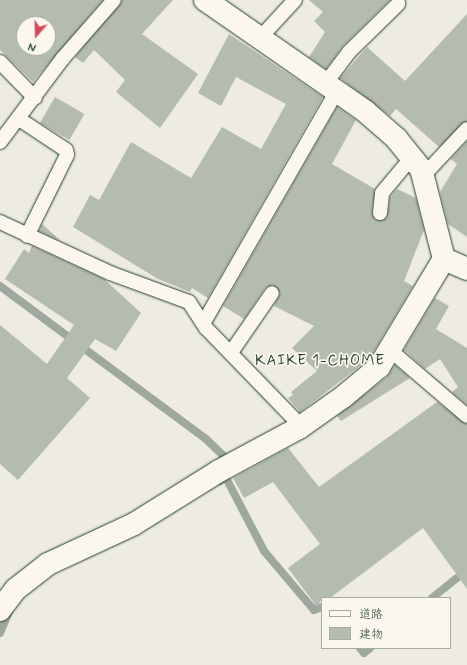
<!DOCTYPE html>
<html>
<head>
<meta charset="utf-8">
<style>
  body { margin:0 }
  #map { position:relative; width:467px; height:665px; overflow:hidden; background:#eeece1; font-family:Mynerve,"Klee One",sans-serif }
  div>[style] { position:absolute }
  .stream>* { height:8px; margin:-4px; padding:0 4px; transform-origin:4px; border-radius:4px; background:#9fa89f }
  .building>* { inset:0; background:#b4bbb0; transform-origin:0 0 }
  .roads { filter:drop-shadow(0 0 1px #1f3d34) drop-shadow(0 0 1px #1f3d34) }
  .service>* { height:14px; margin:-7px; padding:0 7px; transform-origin:7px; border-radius:7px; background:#fbf7ec }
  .minor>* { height:22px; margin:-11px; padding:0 11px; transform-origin:11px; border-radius:11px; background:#fbf7ec }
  span { translate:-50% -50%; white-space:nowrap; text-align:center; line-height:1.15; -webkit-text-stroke:3.5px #fbf7ec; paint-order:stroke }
  .neighbourhood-label { font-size:15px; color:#1f3d34; letter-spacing:1px }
  .legend { position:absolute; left:321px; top:597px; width:130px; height:52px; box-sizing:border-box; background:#fbf7ec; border:1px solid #a3ada2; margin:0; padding:5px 7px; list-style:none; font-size:12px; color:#1f3d34 }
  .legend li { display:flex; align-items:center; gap:8px; height:20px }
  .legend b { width:20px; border:1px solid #a3ada2 }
  .north { position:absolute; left:16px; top:16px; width:40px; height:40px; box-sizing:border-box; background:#fbf7ec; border:1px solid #a3ada2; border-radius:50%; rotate:200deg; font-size:11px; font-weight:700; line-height:16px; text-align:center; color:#1f3d34 }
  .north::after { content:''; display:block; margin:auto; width:14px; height:18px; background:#d1495b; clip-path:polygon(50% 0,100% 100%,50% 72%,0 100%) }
</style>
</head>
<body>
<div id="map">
  <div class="stream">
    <i style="left:0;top:286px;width:257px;rotate:36.6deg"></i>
    <i style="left:206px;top:439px;width:28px;rotate:44deg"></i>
    <i style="left:220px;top:481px;width:7px;rotate:-45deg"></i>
    <i style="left:225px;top:476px;width:85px;rotate:62.5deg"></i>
    <i style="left:264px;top:551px;width:77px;rotate:49.7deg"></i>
    <i style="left:314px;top:610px;width:9px;rotate:-21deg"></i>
    <i style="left:432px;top:598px;width:45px;rotate:-38.7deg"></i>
    <i style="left:0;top:633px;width:25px;rotate:-67deg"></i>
    <i style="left:360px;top:648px;width:6px;rotate:51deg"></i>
    <i style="left:364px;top:653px;width:8px;rotate:-40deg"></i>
  </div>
  <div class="building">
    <i style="clip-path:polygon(evenodd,0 0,103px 0,33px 82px,0 50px,0 0,24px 24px,48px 24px,48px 48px,24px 48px,24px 24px)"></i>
    <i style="clip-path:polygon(122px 0,173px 0,142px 34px,198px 74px,160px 128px,116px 92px,125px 80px,94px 50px,83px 63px,75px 57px)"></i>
    <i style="clip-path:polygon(309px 0,390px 0,343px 46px,326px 69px,309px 57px,325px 32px,314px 21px,323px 12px)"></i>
    <i style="clip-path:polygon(467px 14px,467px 121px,439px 147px,396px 109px,390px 116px,340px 78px,367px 47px,405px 81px)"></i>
    <i style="clip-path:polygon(229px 34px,323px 97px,208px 298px,192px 288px,190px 292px,158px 279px,73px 227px,90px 195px,99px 200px,131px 142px,191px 178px,222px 127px,261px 149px,286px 104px,236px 77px,221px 106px,198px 93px)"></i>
    <i style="left:55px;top:97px;width:34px;height:30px;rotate:30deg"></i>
    <i style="clip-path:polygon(337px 107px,356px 120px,332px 164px,375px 189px,372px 212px,375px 220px,387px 218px,390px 198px,397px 189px,416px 198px,424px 230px,404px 281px,413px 286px,369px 359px,300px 412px,288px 398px,293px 395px,291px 392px,317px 371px,292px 348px,314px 326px,274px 306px,280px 293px,273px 285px,265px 288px,244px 319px,223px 306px)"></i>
    <i style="clip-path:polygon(467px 141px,467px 237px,448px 224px,440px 192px,457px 164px,451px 159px)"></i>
    <i style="clip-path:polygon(42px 224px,61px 241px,39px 231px)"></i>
    <i style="clip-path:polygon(32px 246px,104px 279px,141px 313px,116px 351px,95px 339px,67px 378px,90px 398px,18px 480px,0 464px,0 325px,47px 364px,74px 325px,5px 279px,24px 249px,29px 253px)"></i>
    <i style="clip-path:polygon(435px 298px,449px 306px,436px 329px,467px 348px,467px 405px,452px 392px,458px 387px,440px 359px,425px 369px,404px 350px)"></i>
    <i style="clip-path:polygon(395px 365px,410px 378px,341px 421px,337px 416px,387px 377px)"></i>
    <i style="clip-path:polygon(437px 402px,467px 424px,467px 589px,423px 528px,330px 598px,322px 598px,317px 607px,288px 568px,320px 544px,273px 482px,244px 498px,233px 478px,288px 448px,319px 487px)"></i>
  </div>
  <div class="roads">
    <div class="service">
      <i style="left:259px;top:39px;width:53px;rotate:-47.3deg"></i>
      <i style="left:0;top:62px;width:50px;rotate:45.8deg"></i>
      <i style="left:325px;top:84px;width:40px;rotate:-53deg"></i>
      <i style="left:349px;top:52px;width:69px;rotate:-44.4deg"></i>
      <i style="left:19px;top:119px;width:56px;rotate:33.4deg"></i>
      <i style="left:66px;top:150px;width:5px;rotate:79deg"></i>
      <i style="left:67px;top:155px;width:90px;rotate:116.3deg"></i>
      <i style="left:0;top:142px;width:105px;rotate:-53.1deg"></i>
      <i style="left:63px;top:58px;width:77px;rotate:-48.7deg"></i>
      <i style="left:423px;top:176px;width:64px;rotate:-46.9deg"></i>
      <i style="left:380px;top:213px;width:20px;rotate:-84deg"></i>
      <i style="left:382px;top:193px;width:47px;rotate:-50.2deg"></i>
      <i style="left:0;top:222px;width:121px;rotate:24.9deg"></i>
      <i style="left:110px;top:273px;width:84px;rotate:20.2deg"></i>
      <i style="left:189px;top:302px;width:31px;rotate:57deg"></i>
      <i style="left:206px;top:328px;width:136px;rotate:45.9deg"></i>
      <i style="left:204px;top:322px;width:265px;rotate:-60.1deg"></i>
      <i style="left:390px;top:350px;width:101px;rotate:40.6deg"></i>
      <i style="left:232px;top:351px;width:70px;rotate:-55.4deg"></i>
    </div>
    <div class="minor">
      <i style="left:444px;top:259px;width:25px;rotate:23deg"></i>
      <i style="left:0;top:610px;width:26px;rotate:-53deg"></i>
      <i style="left:16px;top:589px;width:41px;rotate:-38deg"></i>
      <i style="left:48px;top:564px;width:95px;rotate:-24.9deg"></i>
      <i style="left:134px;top:524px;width:100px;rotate:-31.9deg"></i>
      <i style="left:219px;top:471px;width:91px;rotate:-28.3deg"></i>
      <i style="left:299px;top:428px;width:54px;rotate:-35.2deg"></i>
      <i style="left:343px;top:397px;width:47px;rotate:-39.8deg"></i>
      <i style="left:379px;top:367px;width:126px;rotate:-59deg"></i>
      <i style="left:444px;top:259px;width:93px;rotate:-104.3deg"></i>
      <i style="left:421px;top:169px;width:38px;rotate:-129deg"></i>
      <i style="left:397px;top:139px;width:43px;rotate:-138.8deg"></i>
      <i style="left:365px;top:111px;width:195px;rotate:-145.2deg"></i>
    </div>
  </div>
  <div class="neighbourhood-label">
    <span style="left:320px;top:362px">KAIKE 1-CHOME</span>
  </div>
  <ul class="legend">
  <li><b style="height:5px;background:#fbf7ec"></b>道路</li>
  <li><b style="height:11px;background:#b4bbb0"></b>建物</li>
  </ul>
  <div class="north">N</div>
</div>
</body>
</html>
